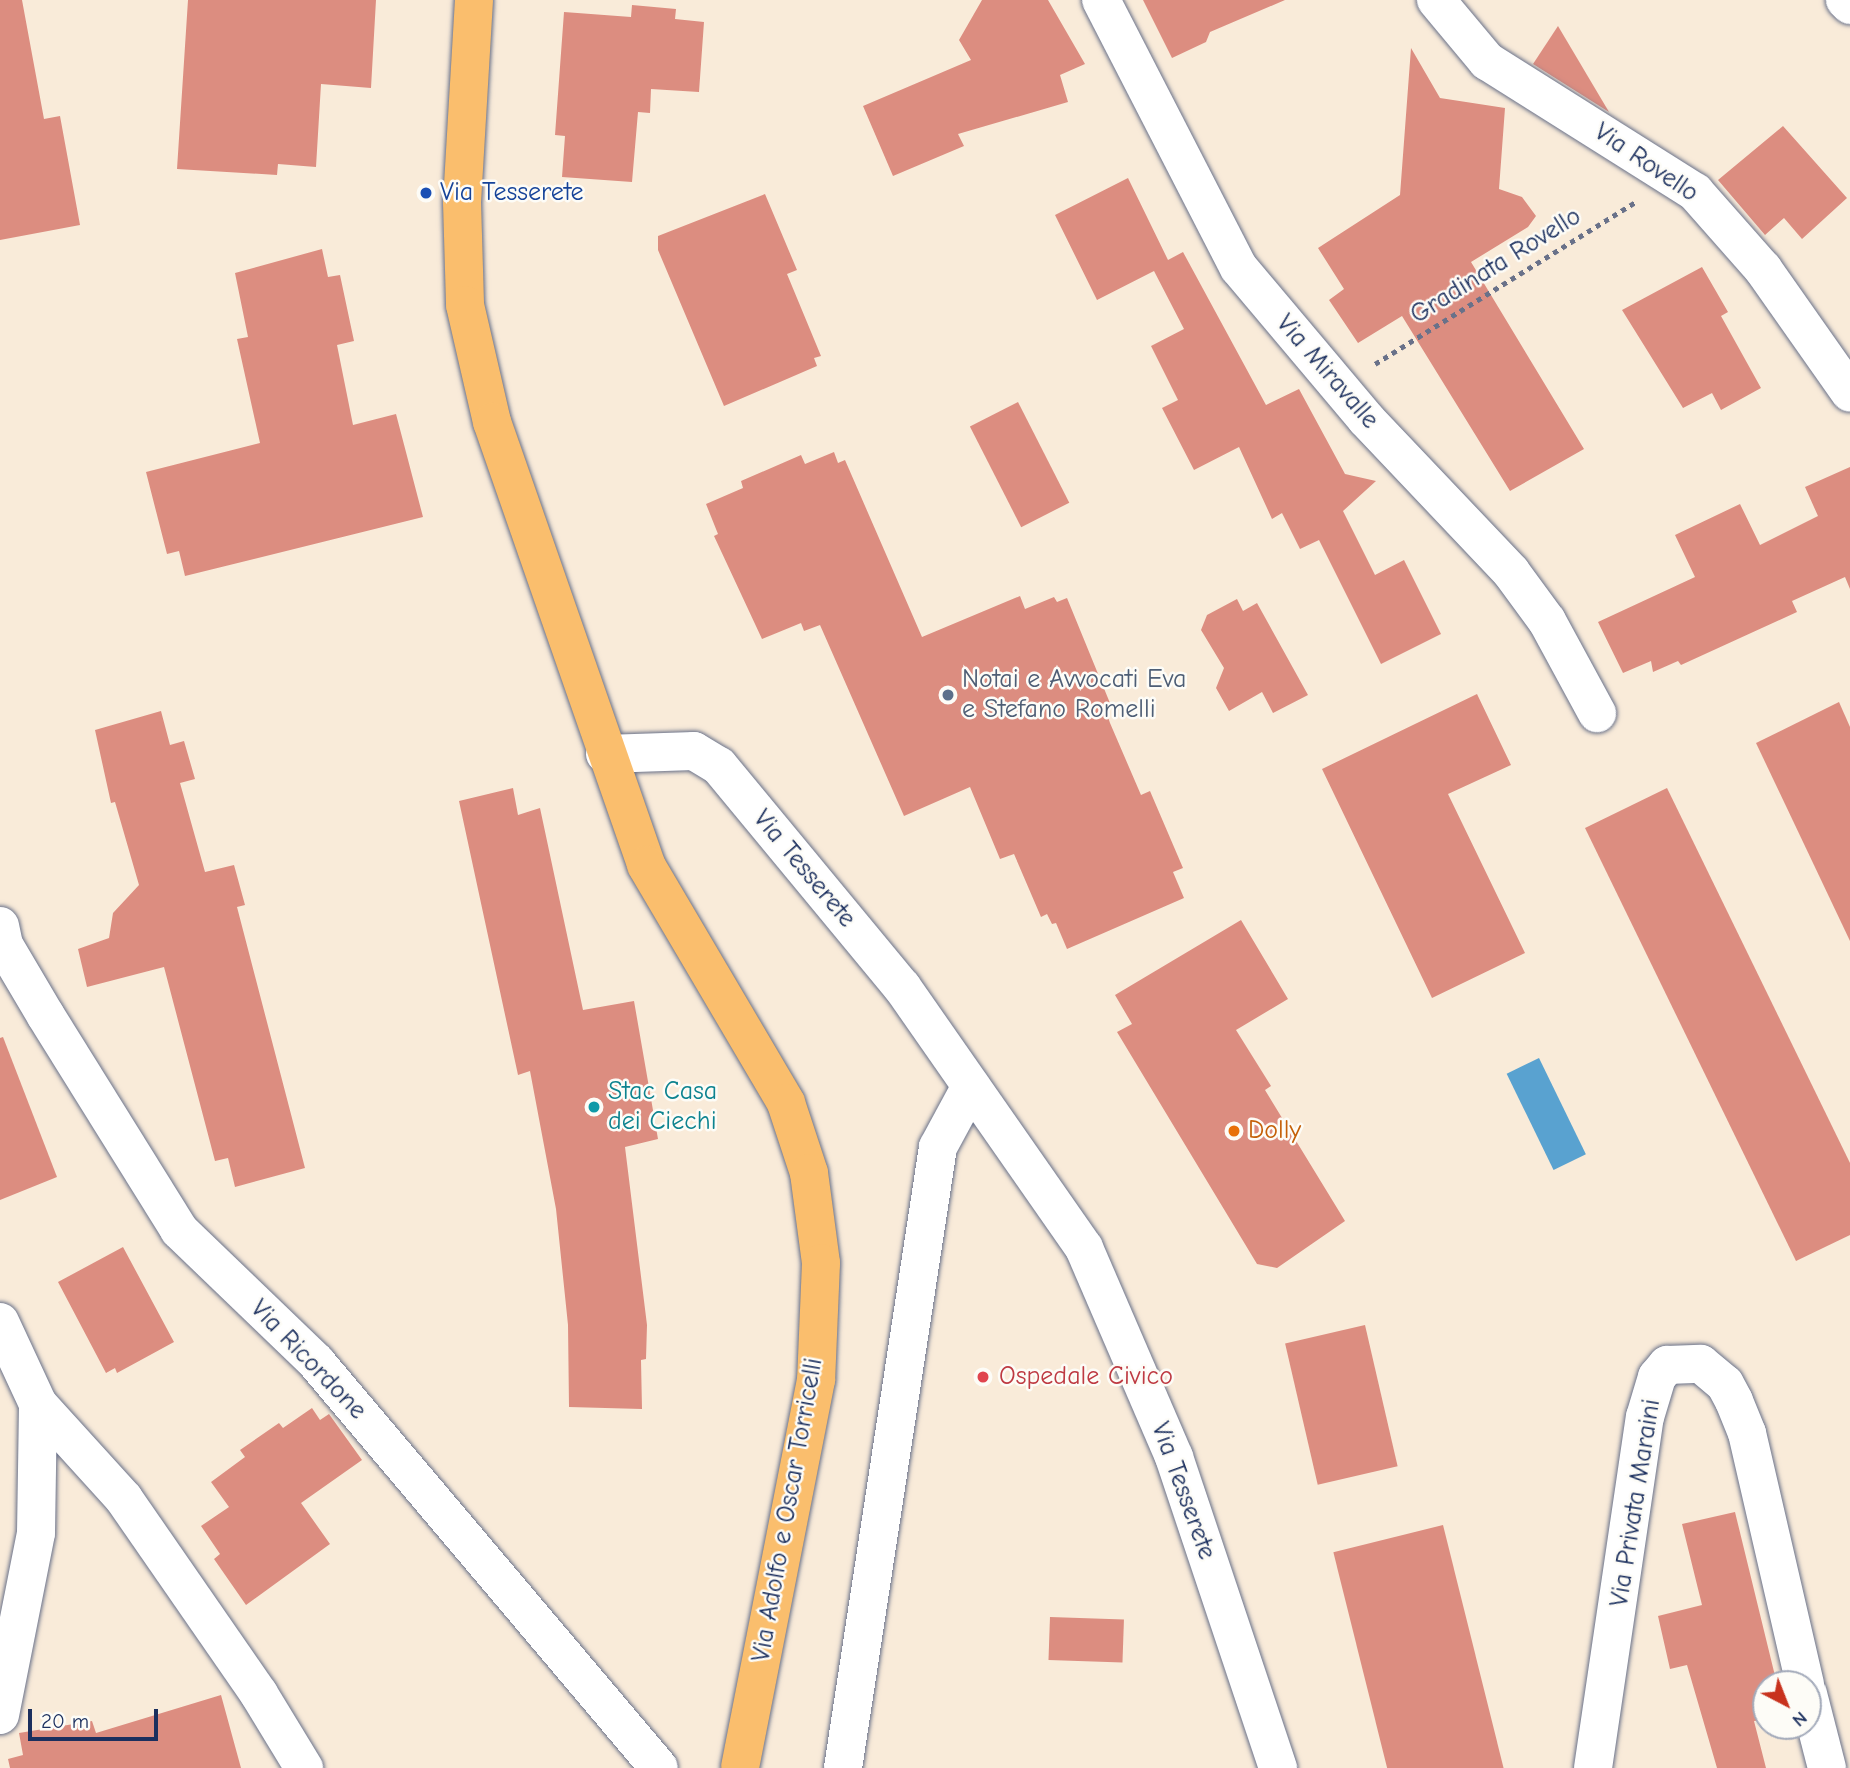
<!DOCTYPE html>
<html>
<head>
<meta charset="utf-8">
<style>
  body { margin:0 }
  #map { position:relative; width:1850px; height:1768px; overflow:hidden; background:#f9ebd9; font-family:"Comic Neue",sans-serif }
  div>[style] { position:absolute }
  .water>* { inset:0; background:#59a2d0; transform-origin:0 0 }
  .building>* { inset:0; background:#dc8d80; transform-origin:0 0 }
  .path>* { height:4.5px; margin-top:-2.25px; transform-origin:0; background:repeating-linear-gradient(90deg,#697189 0 5px,transparent 0 10px) }
  .roads { filter:drop-shadow(0 0 2px #697189) drop-shadow(0 0 2px #697189) }
  .minor>* { height:38px; margin:-19px; padding:0 19px; transform-origin:19px; border-radius:19px; background:#fff }
  .major>* { height:38px; margin:-19px; padding:0 19px; transform-origin:19px; border-radius:19px; background:#fabe6d }
  .dots>* { width:19px; height:19px; translate:-50% -50%; box-sizing:border-box; border:4px solid #fdfcf7; border-radius:50% }
  span { translate:-50% -50%; white-space:nowrap; text-align:center; line-height:1.15; -webkit-text-stroke:5px #fdfcf7; paint-order:stroke }
  .street-label { font-size:26px; color:#1b2f5e }
  .transit-label { font-size:26px; color:#164399 }
  .left { translate:0 -50%; text-align:left }
  .service-label { font-size:26px; color:#4e5e75 }
  .culture-label { font-size:26px; color:#0d838f }
  .food-label { font-size:26px; color:#c56008 }
  .health-label { font-size:26px; color:#be3a42 }
  .north { position:absolute; left:1752px; top:1670px; width:70px; height:70px; box-sizing:border-box; background:#fdfcf7; border:2px solid #a3aaba; border-radius:50%; rotate:138deg; font-size:19px; font-weight:700; line-height:28px; text-align:center; color:#1b2f5e }
  .north::after { content:''; display:block; margin:auto; width:24px; height:32px; background:#c8321e; clip-path:polygon(50% 0,100% 100%,50% 72%,0 100%) }
  .scale { position:absolute; left:28px; top:1709px; width:130px; height:32px; box-sizing:border-box; border:4px solid #1b2f5e; border-top:0; padding-left:9px; font-size:21px; line-height:24px; white-space:nowrap; color:#1b2f5e; -webkit-text-stroke:5px #fdfcf7; paint-order:stroke }
</style>
</head>
<body>
<div id="map">
  <div class="water">
    <i style="left:1539px;top:1058px;width:107px;height:36px;rotate:64deg"></i>
  </div>
  <div class="building">
    <i style="clip-path:polygon(0 0,22px 0,44px 119px,60px 116px,80px 225px,0 240px)"></i>
    <i style="clip-path:polygon(188px 0,376px 0,371px 88px,321px 84px,316px 167px,278px 164px,277px 175px,177px 169px)"></i>
    <i style="clip-path:polygon(982px 0,1048px 0,1085px 64px,1060px 75px,1068px 102px,958px 134px,964px 146px,893px 176px,863px 106px,971px 60px,959px 40px)"></i>
    <i style="clip-path:polygon(1143px 0,1285px 0,1210px 32px,1206px 42px,1172px 58px)"></i>
    <i style="clip-path:polygon(632px 5px,676px 9px,675px 19px,704px 22px,699px 92px,651px 89px,650px 113px,638px 112px,632px 182px,562px 177px,565px 136px,555px 135px,564px 12px,631px 17px)"></i>
    <i style="clip-path:polygon(1558px 26px,1609px 112px,1533px 64px)"></i>
    <i style="clip-path:polygon(1411px 48px,1440px 98px,1505px 108px,1499px 189px,1522px 197px,1536px 216px,1528px 227px,1471px 262px,1584px 449px,1510px 491px,1402px 316px,1358px 343px,1329px 300px,1344px 289px,1318px 248px,1400px 195px)"></i>
    <i style="clip-path:polygon(1783px 126px,1847px 198px,1802px 239px,1784px 218px,1765px 235px,1718px 180px)"></i>
    <i style="clip-path:polygon(1128px 178px,1168px 260px,1183px 252px,1266px 405px,1299px 389px,1345px 474px,1376px 481px,1343px 511px,1375px 575px,1404px 560px,1441px 634px,1381px 664px,1319px 540px,1300px 549px,1282px 513px,1272px 519px,1239px 447px,1194px 470px,1162px 408px,1178px 400px,1151px 346px,1184px 329px,1154px 271px,1097px 300px,1055px 215px)"></i>
    <i style="clip-path:polygon(765px 194px,797px 270px,787px 274px,821px 356px,814px 358px,817px 366px,724px 406px,658px 250px,658px 236px)"></i>
    <i style="clip-path:polygon(322px 249px,328px 277px,340px 275px,354px 341px,337px 345px,353px 425px,396px 414px,423px 517px,185px 576px,179px 551px,167px 554px,146px 472px,260px 443px,237px 339px,248px 337px,235px 273px)"></i>
    <i style="clip-path:polygon(1702px 267px,1728px 312px,1721px 316px,1761px 388px,1721px 410px,1712px 393px,1683px 408px,1622px 310px)"></i>
    <i style="left:1018px;top:402px;width:113px;height:54px;rotate:63deg"></i>
    <i style="clip-path:polygon(834px 452px,838px 463px,845px 460px,922px 637px,1020px 596px,1025px 609px,1054px 597px,1057px 602px,1067px 598px,1112px 708px,1106px 711px,1110px 723px,1141px 795px,1150px 791px,1183px 868px,1173px 872px,1184px 898px,1067px 949px,1056px 923px,1052px 924px,1047px 914px,1041px 917px,1014px 854px,1000px 859px,970px 787px,904px 816px,820px 625px,804px 631px,801px 623px,762px 639px,714px 536px,718px 534px,706px 504px,743px 488px,741px 481px,801px 455px,805px 464px)"></i>
    <i style="clip-path:polygon(1850px 467px,1850px 589px,1845px 577px,1792px 601px,1797px 612px,1681px 665px,1678px 661px,1653px 672px,1651px 661px,1623px 673px,1598px 622px,1695px 577px,1675px 535px,1740px 504px,1760px 545px,1818px 516px,1805px 487px)"></i>
    <i style="clip-path:polygon(1237px 599px,1243px 611px,1257px 603px,1308px 695px,1273px 713px,1262px 692px,1229px 711px,1216px 688px,1224px 668px,1201px 630px,1207px 615px)"></i>
    <i style="clip-path:polygon(1477px 694px,1511px 765px,1448px 794px,1525px 953px,1432px 998px,1322px 769px)"></i>
    <i style="clip-path:polygon(1839px 702px,1850px 727px,1850px 941px,1756px 743px)"></i>
    <i style="clip-path:polygon(161px 711px,170px 745px,184px 741px,195px 779px,180px 783px,205px 872px,234px 865px,245px 905px,237px 907px,305px 1168px,235px 1187px,228px 1158px,215px 1161px,164px 967px,87px 987px,78px 949px,109px 938px,113px 913px,139px 885px,115px 802px,111px 803px,95px 730px)"></i>
    <i style="clip-path:polygon(513px 788px,518px 815px,540px 808px,583px 1010px,634px 1001px,658px 1139px,625px 1147px,647px 1325px,646px 1359px,641px 1360px,642px 1409px,569px 1407px,568px 1325px,556px 1209px,530px 1071px,518px 1075px,459px 801px)"></i>
    <i style="clip-path:polygon(1667px 788px,1850px 1163px,1850px 1235px,1796px 1261px,1585px 828px)"></i>
    <i style="clip-path:polygon(1241px 920px,1288px 999px,1236px 1030px,1271px 1086px,1265px 1090px,1345px 1221px,1277px 1268px,1257px 1264px,1117px 1032px,1132px 1024px,1115px 995px)"></i>
    <i style="clip-path:polygon(3px 1037px,57px 1177px,0 1200px,0 1038px)"></i>
    <i style="clip-path:polygon(123px 1247px,174px 1342px,117px 1373px,115px 1368px,106px 1373px,58px 1282px)"></i>
    <i style="left:1365px;top:1325px;width:145px;height:82px;rotate:77deg"></i>
    <i style="clip-path:polygon(312px 1408px,320px 1420px,329px 1414px,362px 1460px,301px 1503px,330px 1544px,246px 1605px,214px 1559px,220px 1554px,201px 1526px,229px 1507px,211px 1482px,245px 1457px,240px 1450px,279px 1423px,283px 1428px)"></i>
    <i style="clip-path:polygon(1735px 1512px,1777px 1684px,1766px 1684px,1766px 1720px,1754px 1721px,1766px 1768px,1717px 1768px,1687px 1665px,1670px 1669px,1658px 1616px,1702px 1605px,1682px 1524px)"></i>
    <i style="left:1443px;top:1525px;width:251px;height:113px;rotate:76deg"></i>
    <i style="left:1050px;top:1617px;width:74px;height:43px;rotate:2deg"></i>
    <i style="clip-path:polygon(221px 1695px,241px 1768px,10px 1768px,8px 1759px,23px 1755px,19px 1733px,92px 1721px,96px 1733px)"></i>
  </div>
  <div class="path">
    <i style="left:1375px;top:364px;width:306px;rotate:-31.9deg"></i>
  </div>
  <div class="roads">
    <div class="minor">
      <i style="left:1101px;top:0;width:301px;rotate:62.8deg"></i>
      <i style="left:1239px;top:268px;width:197px;rotate:49.9deg"></i>
      <i style="left:1366px;top:419px;width:211px;rotate:46.5deg"></i>
      <i style="left:1511px;top:572px;width:61px;rotate:53.7deg"></i>
      <i style="left:1547px;top:621px;width:105px;rotate:61.5deg"></i>
      <i style="left:1436px;top:0;width:80px;rotate:50.1deg"></i>
      <i style="left:1487px;top:61px;width:246px;rotate:32.2deg"></i>
      <i style="left:1695px;top:192px;width:103px;rotate:48.6deg"></i>
      <i style="left:1763px;top:269px;width:151px;rotate:54.9deg"></i>
      <i style="left:1845px;top:0;width:7px;rotate:45deg"></i>
      <i style="left:605px;top:754px;width:89px;rotate:-1.9deg"></i>
      <i style="left:694px;top:751px;width:29px;rotate:31deg"></i>
      <i style="left:719px;top:766px;width:287px;rotate:50.4deg"></i>
      <i style="left:902px;top:987px;width:318px;rotate:55.1deg"></i>
      <i style="left:1084px;top:1248px;width:228px;rotate:66.7deg"></i>
      <i style="left:1174px;top:1457px;width:328px;rotate:71.5deg"></i>
      <i style="left:0;top:926px;width:19px;rotate:78deg"></i>
      <i style="left:4px;top:945px;width:82px;rotate:59.4deg"></i>
      <i style="left:46px;top:1016px;width:252px;rotate:58.1deg"></i>
      <i style="left:179px;top:1230px;width:190px;rotate:43.9deg"></i>
      <i style="left:316px;top:1362px;width:531px;rotate:49.81deg"></i>
      <i style="left:0;top:1322px;width:90px;rotate:65.1deg"></i>
      <i style="left:38px;top:1404px;width:128px;rotate:47.8deg"></i>
      <i style="left:124px;top:1499px;width:237px;rotate:55.3deg"></i>
      <i style="left:259px;top:1694px;width:87px;rotate:58.7deg"></i>
      <i style="left:1808px;top:1694px;width:76px;rotate:75.6deg"></i>
      <i style="left:0;top:1715px;width:186px;rotate:-78.8deg"></i>
      <i style="left:36px;top:1533px;width:129px;rotate:-89.1deg"></i>
      <i style="left:843px;top:1768px;width:628px;rotate:-81.3deg"></i>
      <i style="left:938px;top:1147px;width:69px;rotate:-61.6deg"></i>
      <i style="left:1593px;top:1768px;width:355px;rotate:-81.6deg"></i>
      <i style="left:1645px;top:1417px;width:42px;rotate:-73.3deg"></i>
      <i style="left:1657px;top:1377px;width:16px;rotate:-50deg"></i>
      <i style="left:1667px;top:1365px;width:34px;rotate:-2deg"></i>
      <i style="left:1701px;top:1364px;width:31px;rotate:40deg"></i>
      <i style="left:1725px;top:1384px;width:19px;rotate:62deg"></i>
      <i style="left:1734px;top:1401px;width:35px;rotate:68deg"></i>
      <i style="left:1747px;top:1433px;width:258px;rotate:77deg"></i>
    </div>
    <div class="major">
      <i style="left:474px;top:0;width:202px;rotate:93.4deg"></i>
      <i style="left:462px;top:202px;width:103px;rotate:88.3deg"></i>
      <i style="left:465px;top:305px;width:120px;rotate:77deg"></i>
      <i style="left:492px;top:422px;width:469px;rotate:70.8deg"></i>
      <i style="left:646px;top:865px;width:276px;rotate:59.5deg"></i>
      <i style="left:786px;top:1103px;width:74px;rotate:71.8deg"></i>
      <i style="left:809px;top:1173px;width:91px;rotate:82.4deg"></i>
      <i style="left:821px;top:1263px;width:117px;rotate:92.4deg"></i>
      <i style="left:816px;top:1380px;width:395px;rotate:101.1deg"></i>
    </div>
  </div>
  <div class="dots">
    <i style="left:426px;top:193px;background:#1a4fb4"></i>
    <i style="left:948px;top:695px;background:#5c6f8a"></i>
    <i style="left:594px;top:1107px;background:#0f9aa8"></i>
    <i style="left:1234px;top:1131px;background:#e8710a"></i>
    <i style="left:983px;top:1377px;background:#e0444e"></i>
  </div>
  <div class="street-label">
    <span style="left:1646px;top:163px;rotate:34deg">Via Rovello</span>
    <span style="left:1496px;top:266px;rotate:-32deg">Gradinata Rovello</span>
    <span style="left:1327px;top:372px;rotate:49deg">Via Miravalle</span>
    <span style="left:804px;top:869px;rotate:50deg">Via Tesserete</span>
    <span style="left:308px;top:1360px;rotate:46deg">Via Ricordone</span>
    <span style="left:1183px;top:1491px;rotate:70deg">Via Tesserete</span>
    <span style="left:1636px;top:1503px;rotate:-81deg">Via Privata Maraini</span>
    <span style="left:788px;top:1510px;rotate:-80deg">Via Adolfo e Oscar Torricelli</span>
  </div>
  <div class="transit-label">
    <span class="left" style="left:440px;top:193px">Via Tesserete</span>
  </div>
  <div class="service-label">
    <span class="left" style="left:962px;top:695px">Notai e Avvocati Eva<br>e Stefano Romelli</span>
  </div>
  <div class="culture-label">
    <span class="left" style="left:608px;top:1107px">Stac Casa<br>dei Ciechi</span>
  </div>
  <div class="food-label">
    <span class="left" style="left:1248px;top:1131px">Dolly</span>
  </div>
  <div class="health-label">
    <span class="left" style="left:999px;top:1377px">Ospedale Civico</span>
  </div>
  <div class="north">N</div>
  <div class="scale">20 m</div>
</div>
</body>
</html>
